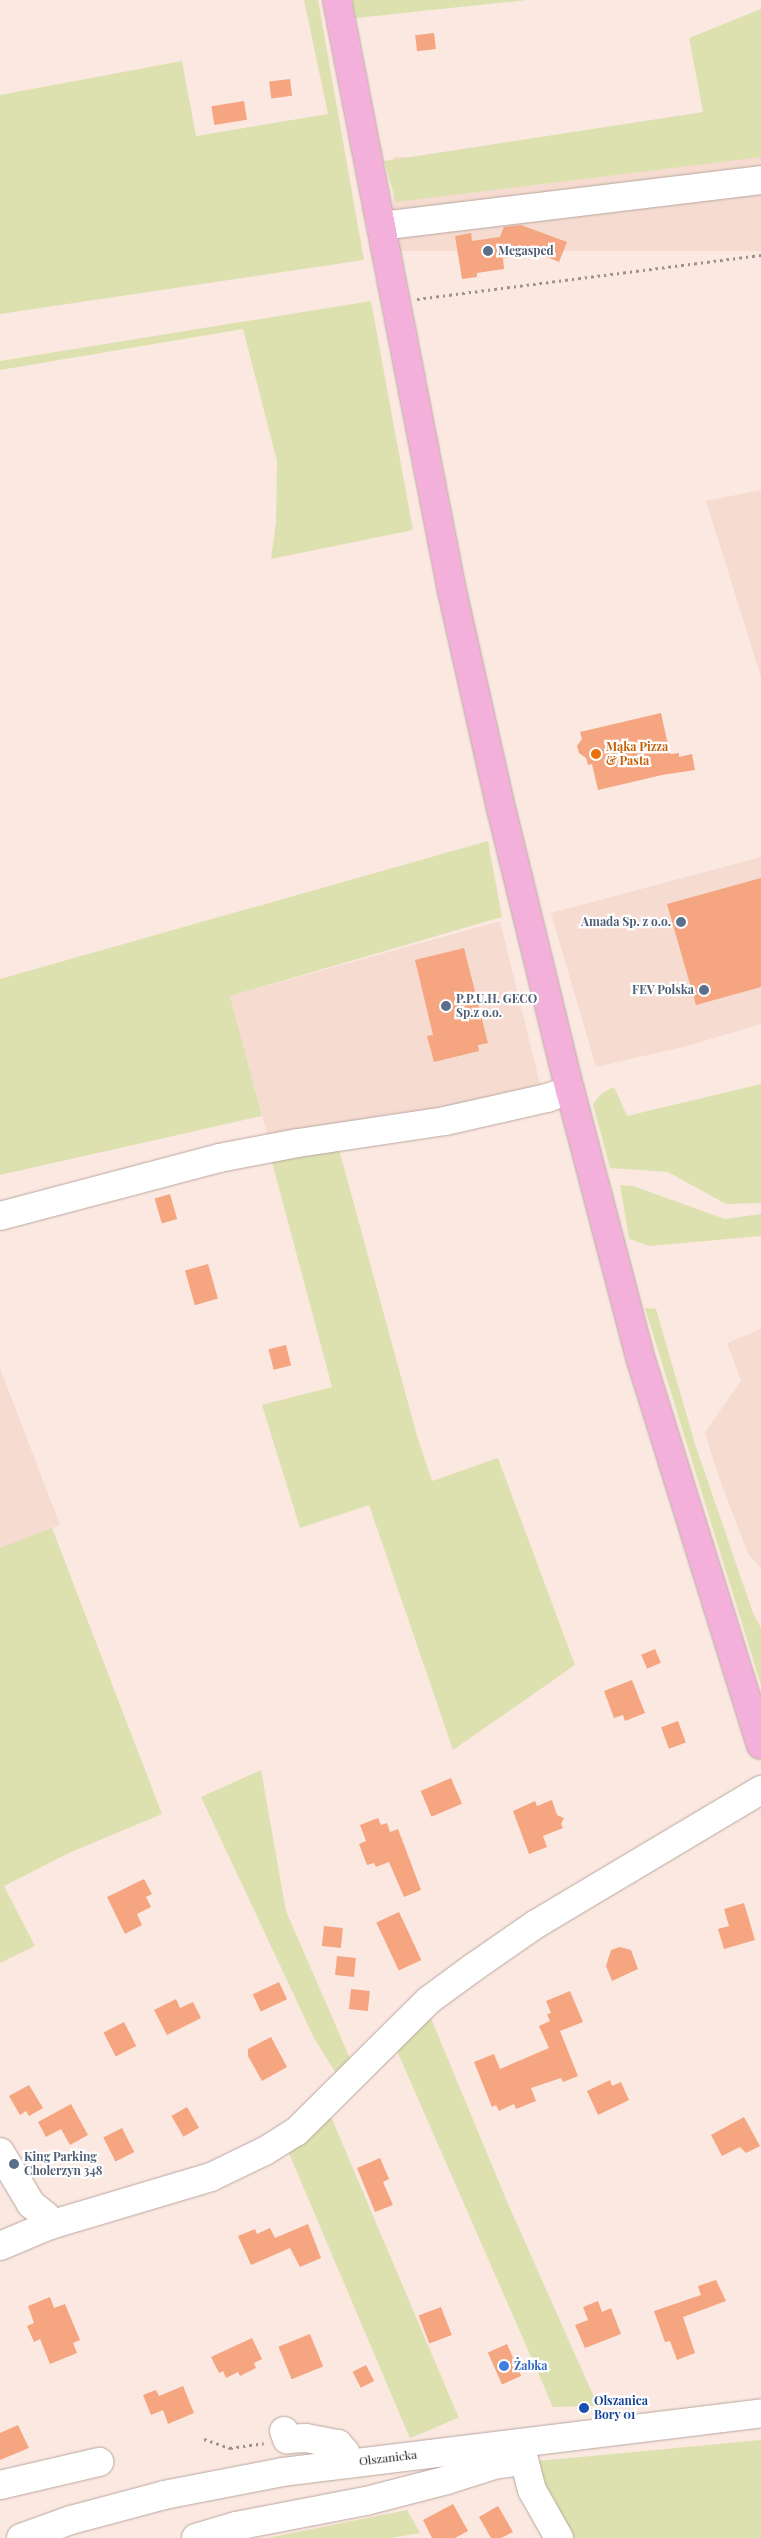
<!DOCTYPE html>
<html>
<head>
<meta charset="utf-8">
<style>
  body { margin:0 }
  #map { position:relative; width:761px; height:2538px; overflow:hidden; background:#fbe9e1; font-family:"Playfair Display",serif }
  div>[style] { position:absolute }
  .built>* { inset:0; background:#f5dbd0; transform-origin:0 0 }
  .green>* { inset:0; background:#dde1af; transform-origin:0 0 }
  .building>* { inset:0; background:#f5a580; transform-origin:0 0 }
  .path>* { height:3px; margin-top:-1.5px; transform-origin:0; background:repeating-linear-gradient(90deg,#9e928c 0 2.5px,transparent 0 6.5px) }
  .roads { filter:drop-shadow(0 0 1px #b8a69f) drop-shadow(0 0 1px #b8a69f) }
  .minor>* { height:28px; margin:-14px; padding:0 14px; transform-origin:14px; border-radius:14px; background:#fff }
  .major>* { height:28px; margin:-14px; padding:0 14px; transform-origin:14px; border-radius:14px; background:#f2b0da }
  .dots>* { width:14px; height:14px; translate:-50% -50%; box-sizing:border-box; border:2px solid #fff; border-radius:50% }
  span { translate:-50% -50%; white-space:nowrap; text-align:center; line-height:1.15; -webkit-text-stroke:4.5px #fff; paint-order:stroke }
  .service-label { font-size:12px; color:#4e5e75; font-weight:700 }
  .left { translate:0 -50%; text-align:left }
  .right { translate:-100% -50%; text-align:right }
  .food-label { font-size:12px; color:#c56008; font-weight:700 }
  .shop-label { font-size:12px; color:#366cbe; font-weight:700 }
  .transit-label { font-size:12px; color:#164399; font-weight:700 }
  .street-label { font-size:12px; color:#28221f }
</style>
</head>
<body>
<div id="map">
  <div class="built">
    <i style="left:761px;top:157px;width:94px;height:368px;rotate:90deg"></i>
    <i style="clip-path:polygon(761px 490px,761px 677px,706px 501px)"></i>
    <i style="clip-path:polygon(761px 857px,761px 1024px,687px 1046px,596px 1067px,551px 913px)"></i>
    <i style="clip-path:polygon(500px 921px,540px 1084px,394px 1119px,392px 1113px,269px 1141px,230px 996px)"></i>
    <i style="clip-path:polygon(761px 1329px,761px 1568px,748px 1554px,717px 1472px,705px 1432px,741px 1381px,727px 1343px)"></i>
    <i style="clip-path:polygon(0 1368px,60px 1525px,0 1548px)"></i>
  </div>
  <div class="green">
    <i style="clip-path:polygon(304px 0,318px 0,364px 260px,0 314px,0 95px,182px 61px,196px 136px,328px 114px)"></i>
    <i style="clip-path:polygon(352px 0,527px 0,356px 18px)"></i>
    <i style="clip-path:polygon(761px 9px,761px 157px,396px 202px,384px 161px,703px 112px,689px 38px)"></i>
    <i style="clip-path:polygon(371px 301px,413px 530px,271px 559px,276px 522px,277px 461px,243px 329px,0 370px,0 361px)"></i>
    <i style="clip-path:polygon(488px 841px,502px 917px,230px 996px,262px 1116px,0 1175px,0 979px)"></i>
    <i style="clip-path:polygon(761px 1084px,761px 1203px,726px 1204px,668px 1172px,610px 1168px,593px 1104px,602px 1093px,614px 1087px,627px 1116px)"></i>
    <i style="clip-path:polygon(339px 1149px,417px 1436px,432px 1481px,498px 1458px,575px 1665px,453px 1750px,369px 1505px,300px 1528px,262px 1405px,332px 1387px,272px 1162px)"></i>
    <i style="clip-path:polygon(620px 1185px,633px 1186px,725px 1219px,761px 1214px,761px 1236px,650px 1246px,629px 1239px)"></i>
    <i style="clip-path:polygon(645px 1308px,656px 1309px,695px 1444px,753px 1613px,761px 1628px,761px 1685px)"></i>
    <i style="clip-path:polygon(52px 1528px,162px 1814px,71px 1852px,4px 1886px,35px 1946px,0 1963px,0 1548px)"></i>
    <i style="clip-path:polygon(261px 1770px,286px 1911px,352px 2063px,337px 2075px,314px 2038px,201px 1797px)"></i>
    <i style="clip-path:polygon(428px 2011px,506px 2199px,598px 2406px,553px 2407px,394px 2044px)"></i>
    <i style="left:329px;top:2112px;width:332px;height:53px;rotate:67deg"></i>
    <i style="clip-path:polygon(761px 2440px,761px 2538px,569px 2538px,535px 2478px,538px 2461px)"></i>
    <i style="clip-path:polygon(407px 2510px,420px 2533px,391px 2538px,267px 2538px)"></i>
  </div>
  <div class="building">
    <i style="left:434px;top:33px;width:16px;height:19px;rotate:83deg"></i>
    <i style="left:290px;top:79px;width:17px;height:21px;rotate:83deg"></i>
    <i style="left:244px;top:101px;width:19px;height:33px;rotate:81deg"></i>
    <i style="clip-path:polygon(521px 225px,567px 242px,559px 262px,520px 246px,517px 256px,503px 258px,504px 269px,477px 273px,477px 277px,462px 279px,455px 236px,471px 233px,472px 241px,500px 237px,504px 227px)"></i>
    <i style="clip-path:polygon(661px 713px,670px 754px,679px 753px,679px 757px,692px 754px,695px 770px,662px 775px,598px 790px,592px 764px,588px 765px,586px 758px,579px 753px,577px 746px,582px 739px,580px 732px)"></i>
    <i style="clip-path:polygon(761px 878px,761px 987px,696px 1005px,667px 904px)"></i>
    <i style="clip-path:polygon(464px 948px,488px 1043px,478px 1045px,479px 1051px,434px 1062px,427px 1036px,433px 1035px,415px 960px)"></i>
    <i style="left:170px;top:1194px;width:26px;height:16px;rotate:74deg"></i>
    <i style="left:208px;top:1264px;width:36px;height:24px;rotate:74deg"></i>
    <i style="left:286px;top:1345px;width:21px;height:18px;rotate:76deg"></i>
    <i style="left:655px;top:1649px;width:15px;height:15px;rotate:67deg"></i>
    <i style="clip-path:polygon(632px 1680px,645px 1713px,625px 1721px,623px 1715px,614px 1718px,604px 1691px)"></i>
    <i style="left:678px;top:1721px;width:23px;height:18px;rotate:70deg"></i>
    <i style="left:451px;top:1778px;width:28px;height:33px;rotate:67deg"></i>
    <i style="clip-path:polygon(552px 1800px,557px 1815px,564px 1818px,561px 1824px,563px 1828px,543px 1836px,547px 1847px,529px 1854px,513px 1811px,535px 1801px,537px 1806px)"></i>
    <i style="clip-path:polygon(378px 1818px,381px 1825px,387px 1823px,390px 1832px,398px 1829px,421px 1890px,404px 1897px,389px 1862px,376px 1867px,374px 1863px,367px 1865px,359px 1844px,366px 1841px,360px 1825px)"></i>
    <i style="clip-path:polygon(144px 1879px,152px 1894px,146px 1897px,151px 1907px,137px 1914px,142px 1925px,125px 1934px,107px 1897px)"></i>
    <i style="clip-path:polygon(744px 1903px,755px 1940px,724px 1949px,718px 1929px,729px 1926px,724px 1909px)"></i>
    <i style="left:399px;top:1912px;width:53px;height:25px;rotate:65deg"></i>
    <i style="left:324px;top:1926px;width:19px;height:20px;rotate:6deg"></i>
    <i style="clip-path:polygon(620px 1947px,631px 1950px,638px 1969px,612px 1981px,606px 1966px,611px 1950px)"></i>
    <i style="left:337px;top:1956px;width:19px;height:19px;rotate:6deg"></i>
    <i style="left:279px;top:1982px;width:19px;height:29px;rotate:65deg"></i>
    <i style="left:351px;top:1989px;width:19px;height:20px;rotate:6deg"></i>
    <i style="clip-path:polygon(570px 1991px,583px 2022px,560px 2031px,578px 2076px,563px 2082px,561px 2078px,531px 2088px,536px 2101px,516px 2109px,514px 2104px,499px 2111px,496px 2105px,492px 2107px,474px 2062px,494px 2054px,500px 2069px,549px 2048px,539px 2026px,550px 2021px,547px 2014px,551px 2013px,546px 2001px)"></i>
    <i style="clip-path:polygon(176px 1999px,180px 2008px,193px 2002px,201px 2018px,167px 2035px,154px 2010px)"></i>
    <i style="left:124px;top:2022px;width:27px;height:23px;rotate:63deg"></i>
    <i style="clip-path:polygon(271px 2037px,287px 2067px,262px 2081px,248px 2056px,248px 2049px)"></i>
    <i style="clip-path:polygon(610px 2080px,612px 2086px,621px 2082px,629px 2100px,598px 2115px,587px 2091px)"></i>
    <i style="clip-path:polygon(29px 2085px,43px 2108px,29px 2116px,26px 2111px,20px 2115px,9px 2096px)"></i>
    <i style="clip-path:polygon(71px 2104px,88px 2135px,70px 2145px,61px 2129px,46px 2137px,38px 2122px)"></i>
    <i style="left:187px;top:2107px;width:24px;height:18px;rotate:60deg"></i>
    <i style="clip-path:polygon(744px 2117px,760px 2146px,746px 2153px,740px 2147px,722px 2156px,711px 2135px)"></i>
    <i style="left:122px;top:2128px;width:27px;height:21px;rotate:63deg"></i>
    <i style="clip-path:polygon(380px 2158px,389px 2179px,383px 2182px,393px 2205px,375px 2212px,357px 2168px)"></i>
    <i style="clip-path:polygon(308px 2224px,321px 2258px,300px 2267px,290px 2248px,251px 2265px,238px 2236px,255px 2229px,257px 2234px,270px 2228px,275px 2238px)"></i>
    <i style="clip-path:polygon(716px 2280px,726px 2301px,683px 2317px,695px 2353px,677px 2360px,670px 2341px,665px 2342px,654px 2311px,701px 2295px,698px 2286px)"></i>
    <i style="clip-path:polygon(50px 2297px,54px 2308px,65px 2304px,80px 2340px,73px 2343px,77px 2353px,50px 2364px,40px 2339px,34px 2342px,27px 2326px,34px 2323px,28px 2306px)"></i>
    <i style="clip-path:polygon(598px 2301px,602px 2312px,611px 2308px,621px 2334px,585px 2348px,575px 2325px,588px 2320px,583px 2307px)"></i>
    <i style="left:441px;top:2307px;width:30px;height:24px;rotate:69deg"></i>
    <i style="left:310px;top:2334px;width:35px;height:34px;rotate:68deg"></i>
    <i style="clip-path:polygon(252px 2338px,262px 2359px,254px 2363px,256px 2368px,240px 2376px,238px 2372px,226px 2378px,223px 2371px,219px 2373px,211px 2357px)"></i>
    <i style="left:507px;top:2344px;width:35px;height:21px;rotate:66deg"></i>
    <i style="left:366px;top:2365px;width:18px;height:15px;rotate:63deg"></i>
    <i style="clip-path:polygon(183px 2386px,194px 2413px,168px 2424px,163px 2410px,151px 2415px,143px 2395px,156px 2390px,159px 2396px)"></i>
    <i style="clip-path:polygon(18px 2425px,29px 2448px,0 2460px,0 2433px)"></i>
    <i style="clip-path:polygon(453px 2504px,468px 2531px,455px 2538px,432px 2538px,423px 2520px)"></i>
    <i style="clip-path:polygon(498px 2506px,513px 2532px,501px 2538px,491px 2538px,479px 2517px)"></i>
  </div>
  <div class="path">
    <i style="left:417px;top:299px;width:347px;rotate:-7.3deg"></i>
    <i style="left:204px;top:2439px;width:28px;rotate:19deg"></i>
    <i style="left:230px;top:2448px;width:34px;rotate:-8deg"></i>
  </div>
  <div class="roads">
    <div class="minor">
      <i style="left:381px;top:226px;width:383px;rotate:-6.9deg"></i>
      <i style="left:0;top:1216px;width:227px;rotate:-14.8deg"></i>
      <i style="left:219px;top:1158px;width:80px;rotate:-10.8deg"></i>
      <i style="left:298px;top:1143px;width:149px;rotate:-8.5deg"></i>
      <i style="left:445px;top:1121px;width:105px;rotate:-12.7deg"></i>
      <i style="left:547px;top:1098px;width:24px;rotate:-19deg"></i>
      <i style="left:0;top:2152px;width:61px;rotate:59.2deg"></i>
      <i style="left:31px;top:2204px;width:19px;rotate:39deg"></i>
      <i style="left:46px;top:2216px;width:10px;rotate:66deg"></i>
      <i style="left:0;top:2246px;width:54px;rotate:-22.8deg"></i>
      <i style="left:50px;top:2225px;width:168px;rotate:-16.6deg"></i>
      <i style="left:211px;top:2177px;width:60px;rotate:-25.7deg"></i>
      <i style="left:265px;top:2151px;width:36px;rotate:-32deg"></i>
      <i style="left:296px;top:2132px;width:187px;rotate:-44.8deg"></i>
      <i style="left:429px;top:2000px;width:56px;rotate:-36.3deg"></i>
      <i style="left:474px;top:1967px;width:75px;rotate:-34.7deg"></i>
      <i style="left:536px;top:1924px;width:262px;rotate:-30.8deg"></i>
      <i style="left:284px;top:2431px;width:9px;rotate:69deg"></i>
      <i style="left:287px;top:2439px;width:19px;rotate:-3deg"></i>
      <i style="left:306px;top:2438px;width:33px;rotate:11deg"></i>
      <i style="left:338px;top:2444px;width:11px;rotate:49deg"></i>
      <i style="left:345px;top:2452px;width:11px;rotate:80deg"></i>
      <i style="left:520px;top:2444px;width:48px;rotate:75.4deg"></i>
      <i style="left:532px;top:2490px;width:55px;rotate:60.6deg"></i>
      <i style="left:0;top:2485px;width:102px;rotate:-13.1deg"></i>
      <i style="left:21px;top:2538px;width:53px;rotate:-19.8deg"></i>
      <i style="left:71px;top:2520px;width:96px;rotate:-15deg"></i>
      <i style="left:164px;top:2495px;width:121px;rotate:-10.9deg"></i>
      <i style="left:283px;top:2472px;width:482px;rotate:-7deg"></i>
      <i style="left:196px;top:2538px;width:42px;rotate:-16.7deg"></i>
      <i style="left:236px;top:2526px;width:132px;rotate:-10.9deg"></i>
      <i style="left:366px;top:2501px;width:84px;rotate:-14.5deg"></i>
      <i style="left:447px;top:2480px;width:49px;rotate:-17.7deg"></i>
      <i style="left:494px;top:2465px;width:29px;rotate:-8deg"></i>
    </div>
    <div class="major">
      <i style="left:337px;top:0;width:602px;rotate:78.99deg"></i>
      <i style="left:452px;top:591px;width:227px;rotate:77.3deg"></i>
      <i style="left:502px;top:812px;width:286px;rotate:76.3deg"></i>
      <i style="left:570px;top:1090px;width:279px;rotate:75.3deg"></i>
      <i style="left:641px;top:1360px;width:403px;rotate:72.7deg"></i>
    </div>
  </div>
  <div class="dots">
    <i style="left:488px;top:251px;background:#5c6f8a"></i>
    <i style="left:596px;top:754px;background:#e8710a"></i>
    <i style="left:681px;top:922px;background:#5c6f8a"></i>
    <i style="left:704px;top:990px;background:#5c6f8a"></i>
    <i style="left:446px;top:1006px;background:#5c6f8a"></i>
    <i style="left:14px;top:2164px;background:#5c6f8a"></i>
    <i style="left:504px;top:2366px;background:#3f7fe0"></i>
    <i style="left:584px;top:2408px;background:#1a4fb4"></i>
  </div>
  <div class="service-label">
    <span class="left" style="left:498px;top:251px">Megasped</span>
    <span class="right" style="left:671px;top:922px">Amada Sp. z o.o.</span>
    <span class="right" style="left:694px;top:990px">FEV Polska</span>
    <span class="left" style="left:456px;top:1006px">P.P.U.H. GECO<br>Sp.z o.o.</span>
    <span class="left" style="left:24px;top:2164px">King Parking<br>Cholerzyn 348</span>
  </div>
  <div class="food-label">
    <span class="left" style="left:606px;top:754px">Mąka Pizza<br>&amp; Pasta</span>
  </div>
  <div class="shop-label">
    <span class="left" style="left:514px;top:2366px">Żabka</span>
  </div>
  <div class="transit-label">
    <span class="left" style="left:594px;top:2408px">Olszanica<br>Bory 01</span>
  </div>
  <div class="street-label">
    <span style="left:388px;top:2458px;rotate:-7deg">Olszanicka</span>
  </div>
</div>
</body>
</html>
